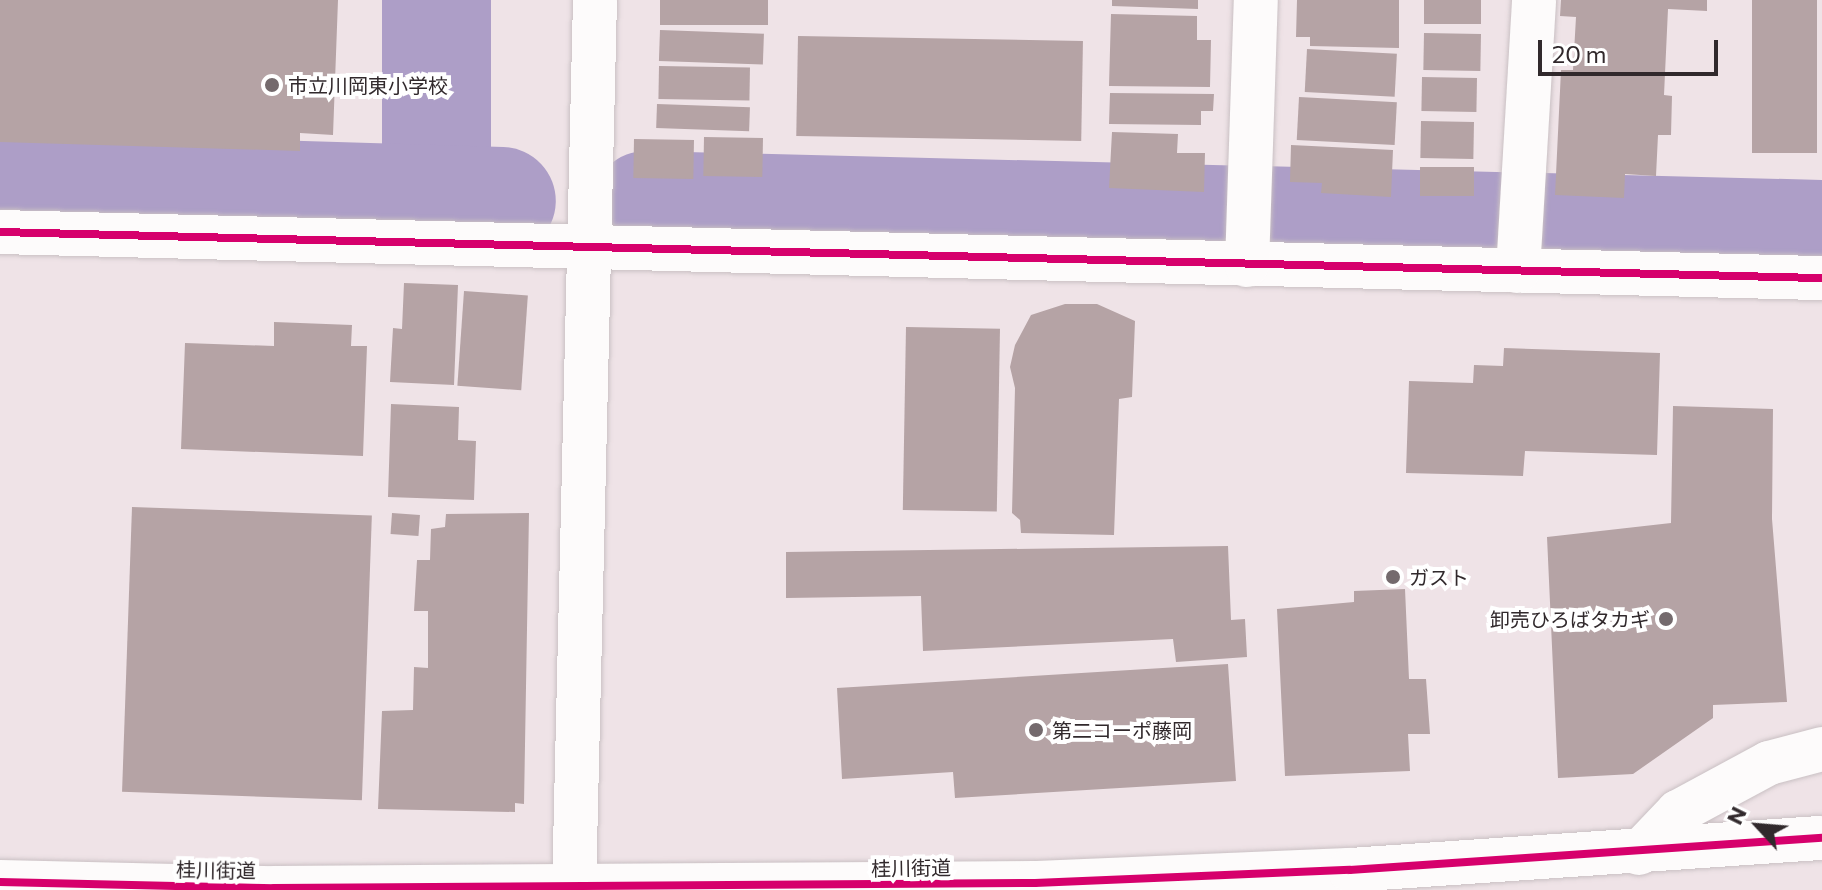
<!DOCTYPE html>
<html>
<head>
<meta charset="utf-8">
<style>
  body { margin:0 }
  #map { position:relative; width:1822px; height:890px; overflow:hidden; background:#efe3e7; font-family:Commissioner,"Noto Sans JP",sans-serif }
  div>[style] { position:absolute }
  .water>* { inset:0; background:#ad9ec7; transform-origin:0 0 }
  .river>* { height:108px; margin:-54px; padding:0 54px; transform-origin:54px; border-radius:54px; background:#ad9ec7 }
  .building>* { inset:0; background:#b5a3a5; transform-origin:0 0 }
  .roads { filter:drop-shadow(0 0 2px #c9c0c3) drop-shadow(0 0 2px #c9c0c3) }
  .minor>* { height:44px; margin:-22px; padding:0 22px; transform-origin:22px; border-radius:22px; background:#fdfbfb }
  .cycleway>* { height:8px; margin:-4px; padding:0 4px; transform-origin:4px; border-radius:4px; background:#d6006c }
  .dots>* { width:22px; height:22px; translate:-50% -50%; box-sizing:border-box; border:4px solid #fff; border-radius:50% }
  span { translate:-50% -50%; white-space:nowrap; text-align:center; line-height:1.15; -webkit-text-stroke:8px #fff; paint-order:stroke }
  .poi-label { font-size:20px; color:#31292c }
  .left { translate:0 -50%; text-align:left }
  .right { translate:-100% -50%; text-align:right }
  .street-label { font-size:20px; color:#31292c }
  .north { position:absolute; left:1718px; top:786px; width:80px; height:80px; -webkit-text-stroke:6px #fff; paint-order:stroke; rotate:296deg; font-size:22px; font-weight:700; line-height:32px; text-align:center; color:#31292c }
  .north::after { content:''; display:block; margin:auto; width:28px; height:36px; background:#31292c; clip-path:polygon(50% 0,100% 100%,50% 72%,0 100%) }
  .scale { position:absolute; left:1538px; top:40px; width:180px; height:36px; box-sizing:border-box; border:4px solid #31292c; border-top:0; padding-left:10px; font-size:24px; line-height:28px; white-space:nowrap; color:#31292c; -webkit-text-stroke:6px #fff; paint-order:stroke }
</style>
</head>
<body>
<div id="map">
  <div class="water">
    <i style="left:382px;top:0;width:109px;height:148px"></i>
  </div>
  <div class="river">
    <i style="left:0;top:186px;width:502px;rotate:1.71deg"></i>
    <i style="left:646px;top:205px;width:1176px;rotate:1.41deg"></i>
  </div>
  <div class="building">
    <i style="clip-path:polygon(0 0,338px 0,333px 135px,300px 133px,300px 151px,0 142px)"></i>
    <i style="left:660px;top:0;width:108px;height:25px"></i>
    <i style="clip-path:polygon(1112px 0,1198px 0,1198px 9px,1112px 6px)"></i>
    <i style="clip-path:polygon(1297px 0,1399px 0,1399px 48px,1310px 46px,1310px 37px,1296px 37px)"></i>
    <i style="left:1424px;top:0;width:57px;height:24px"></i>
    <i style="clip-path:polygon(1561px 0,1707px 0,1707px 11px,1668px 9px,1664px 95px,1672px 96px,1671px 135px,1658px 135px,1656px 176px,1625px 174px,1624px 198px,1555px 195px,1561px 70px,1573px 70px,1576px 17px,1560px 16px)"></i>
    <i style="left:1752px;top:0;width:65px;height:153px"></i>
    <i style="clip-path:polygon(1111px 14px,1197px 16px,1197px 40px,1211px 40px,1210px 87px,1109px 86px)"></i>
    <i style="left:660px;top:30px;width:104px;height:31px;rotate:2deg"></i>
    <i style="left:1424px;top:33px;width:57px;height:37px;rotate:1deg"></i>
    <i style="left:798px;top:36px;width:285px;height:100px;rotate:1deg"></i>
    <i style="left:1307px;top:49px;width:90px;height:43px;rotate:3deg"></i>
    <i style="left:659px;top:66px;width:91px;height:33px;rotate:1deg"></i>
    <i style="left:1422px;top:77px;width:55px;height:34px;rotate:1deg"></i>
    <i style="clip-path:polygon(1110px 93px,1214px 94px,1213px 111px,1201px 111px,1201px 125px,1109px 124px)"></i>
    <i style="left:1299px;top:97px;width:98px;height:43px;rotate:3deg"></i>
    <i style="left:657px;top:104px;width:93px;height:24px;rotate:2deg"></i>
    <i style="left:1421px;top:121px;width:53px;height:37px;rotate:1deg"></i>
    <i style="clip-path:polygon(1112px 132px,1178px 134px,1177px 153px,1205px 153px,1204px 192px,1109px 188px)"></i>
    <i style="left:704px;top:137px;width:59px;height:39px;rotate:1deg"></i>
    <i style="left:634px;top:139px;width:60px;height:39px;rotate:1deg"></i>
    <i style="clip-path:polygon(1291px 145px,1393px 150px,1391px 197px,1321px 193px,1322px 183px,1290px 182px)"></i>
    <i style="left:1420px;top:167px;width:54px;height:29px"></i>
    <i style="clip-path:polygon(404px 283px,458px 285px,454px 385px,390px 382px,393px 328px,402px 329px)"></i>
    <i style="left:464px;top:291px;width:64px;height:95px;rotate:4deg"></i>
    <i style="clip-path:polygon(1065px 304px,1097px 304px,1135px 321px,1132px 397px,1119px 399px,1114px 535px,1021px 533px,1020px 520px,1012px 513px,1015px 388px,1010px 367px,1015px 345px,1031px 315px)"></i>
    <i style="clip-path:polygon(274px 322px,352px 325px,351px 346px,367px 346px,363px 456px,181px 449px,185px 343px,274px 346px)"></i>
    <i style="left:906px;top:327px;width:94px;height:183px;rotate:1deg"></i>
    <i style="clip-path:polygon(1504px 348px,1660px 353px,1657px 455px,1525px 451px,1523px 476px,1406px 473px,1409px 381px,1473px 383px,1474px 365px,1503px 366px)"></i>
    <i style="clip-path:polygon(391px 404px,459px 407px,458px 440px,476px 441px,474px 500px,388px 497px)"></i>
    <i style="clip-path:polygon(1673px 406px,1773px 409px,1772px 519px,1787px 702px,1713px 705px,1713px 718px,1633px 774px,1558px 778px,1547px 537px,1671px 523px)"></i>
    <i style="left:132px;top:507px;width:240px;height:285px;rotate:2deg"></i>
    <i style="left:392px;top:513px;width:28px;height:21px;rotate:4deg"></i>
    <i style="clip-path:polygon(529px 513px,524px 804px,515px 803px,515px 812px,378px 809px,382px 711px,413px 710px,414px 667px,428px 668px,428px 611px,414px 611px,417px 560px,430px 560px,431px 529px,445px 527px,446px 514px)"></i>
    <i style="clip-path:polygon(1228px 546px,1231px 620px,1245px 619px,1247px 657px,1176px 662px,1173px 639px,923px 651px,921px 596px,786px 598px,786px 552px)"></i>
    <i style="clip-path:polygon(1405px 589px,1409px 679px,1426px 679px,1430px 734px,1408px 734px,1410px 771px,1285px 776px,1277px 609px,1354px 602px,1354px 591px)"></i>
    <i style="clip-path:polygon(1228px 664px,1236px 781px,955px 798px,953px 772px,842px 779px,837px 688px)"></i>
  </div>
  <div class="roads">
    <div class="minor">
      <i style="left:0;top:232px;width:1823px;rotate:1.45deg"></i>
      <i style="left:1247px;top:265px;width:265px;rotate:-88.1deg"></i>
      <i style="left:1518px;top:271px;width:271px;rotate:-86.6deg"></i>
      <i style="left:1639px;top:853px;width:57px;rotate:-46.4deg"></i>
      <i style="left:1678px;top:812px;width:103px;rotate:-28.3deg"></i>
      <i style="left:1769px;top:763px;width:55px;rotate:-14.8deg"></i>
      <i style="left:0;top:882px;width:274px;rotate:1.3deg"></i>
      <i style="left:274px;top:888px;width:761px;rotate:-0.38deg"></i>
      <i style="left:1035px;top:883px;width:315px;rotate:-2.4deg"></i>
      <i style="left:1350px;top:870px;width:473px;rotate:-3.9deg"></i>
      <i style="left:574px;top:890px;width:890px;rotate:-88.65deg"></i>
    </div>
  </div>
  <div class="cycleway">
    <i style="left:0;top:232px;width:1823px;rotate:1.45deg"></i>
    <i style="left:0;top:882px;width:274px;rotate:1.3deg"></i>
    <i style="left:274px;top:888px;width:761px;rotate:-0.38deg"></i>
    <i style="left:1035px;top:883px;width:315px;rotate:-2.4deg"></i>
    <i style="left:1350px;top:870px;width:473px;rotate:-3.9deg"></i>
  </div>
  <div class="dots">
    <i style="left:272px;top:85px;background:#746a6d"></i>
    <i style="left:1393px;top:577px;background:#746a6d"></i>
    <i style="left:1666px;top:619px;background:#746a6d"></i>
    <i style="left:1036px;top:730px;background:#746a6d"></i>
  </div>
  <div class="poi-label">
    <span class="left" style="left:288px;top:85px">市立川岡東小学校</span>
    <span class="left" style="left:1409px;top:577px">ガスト</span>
    <span class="right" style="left:1650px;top:619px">卸売ひろばタカギ</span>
    <span class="left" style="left:1052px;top:730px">第二コーポ藤岡</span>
  </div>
  <div class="street-label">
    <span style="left:911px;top:868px;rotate:-1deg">桂川街道</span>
    <span style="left:216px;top:870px;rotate:1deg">桂川街道</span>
  </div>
  <div class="north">N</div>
  <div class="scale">20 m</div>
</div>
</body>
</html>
